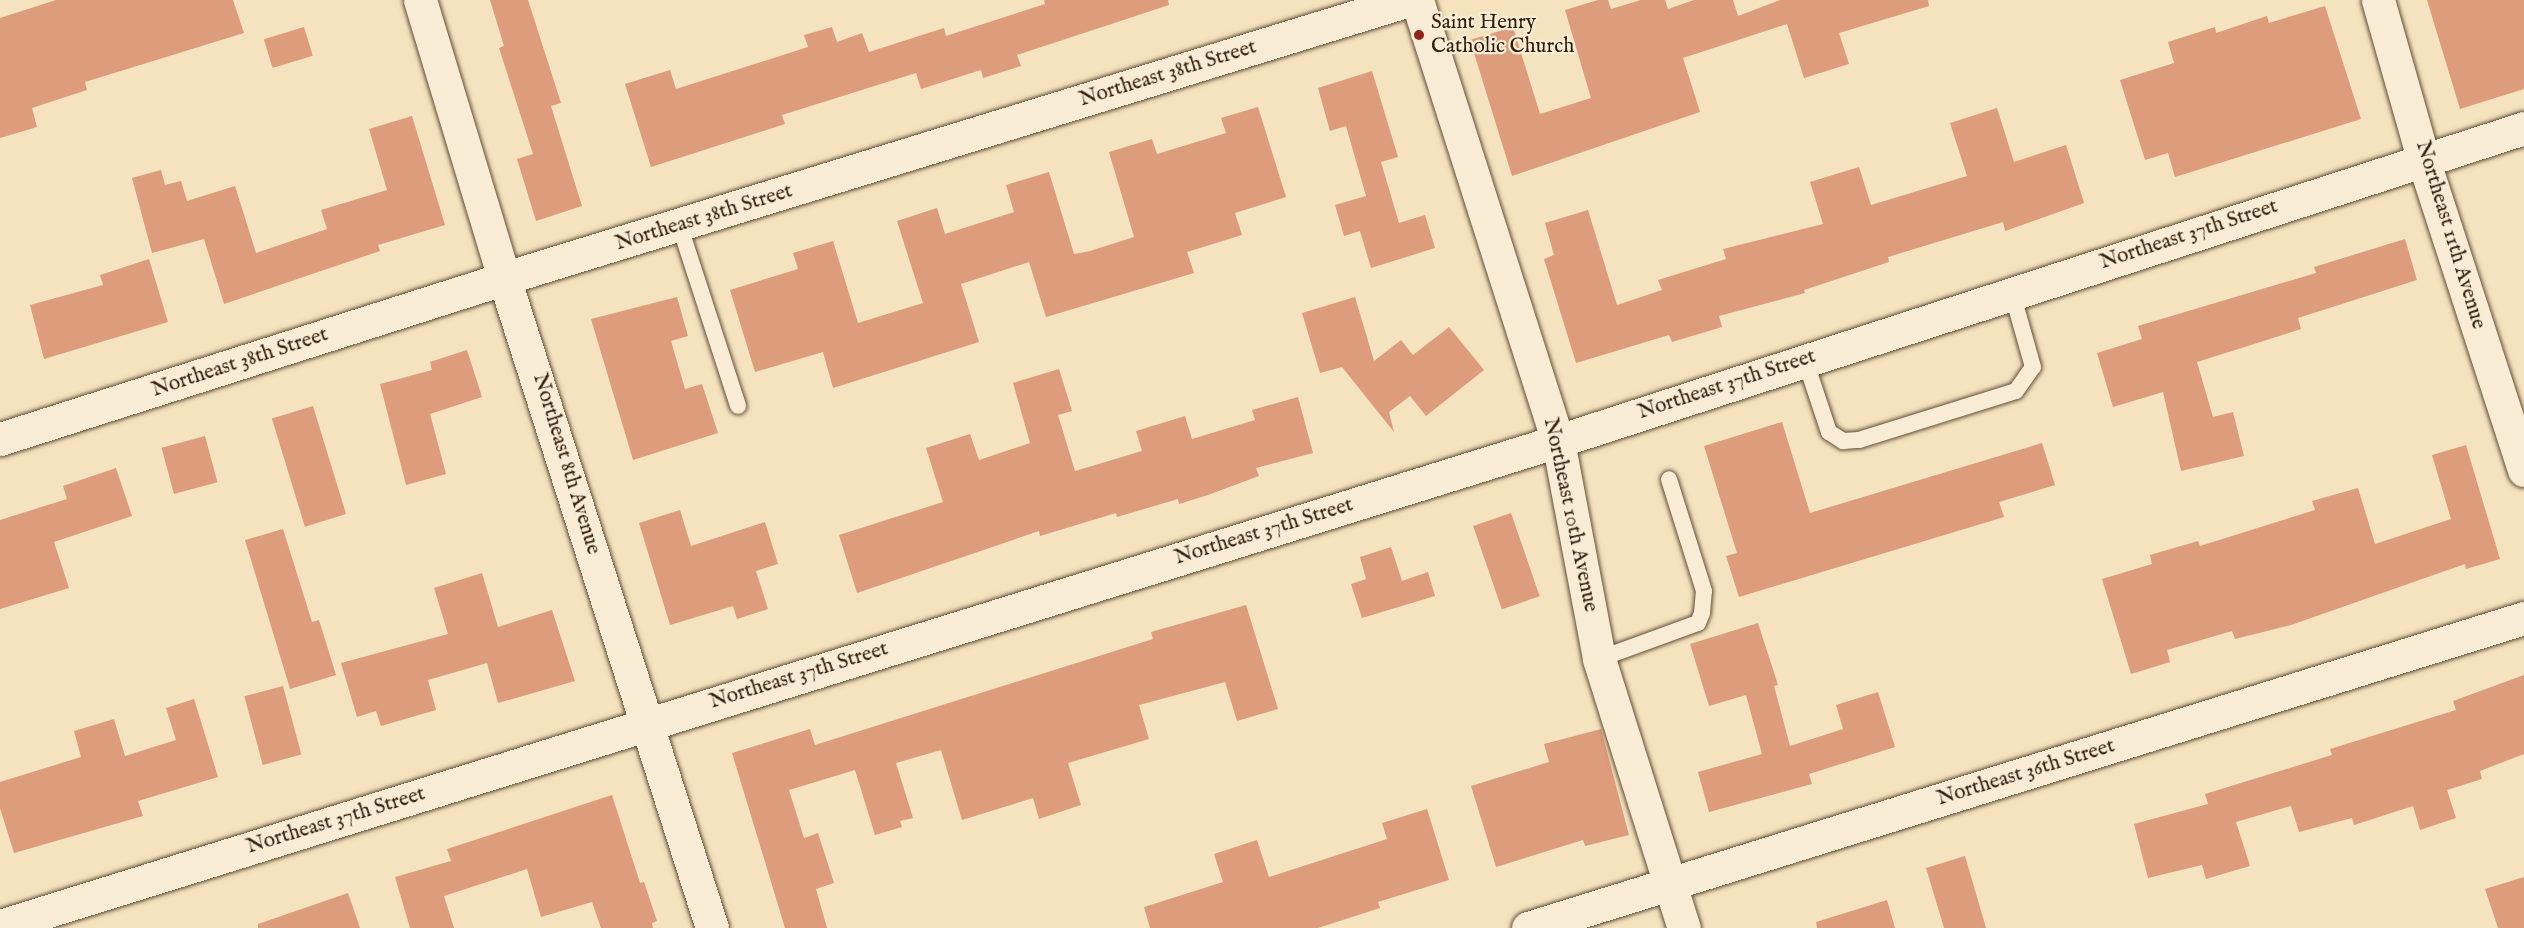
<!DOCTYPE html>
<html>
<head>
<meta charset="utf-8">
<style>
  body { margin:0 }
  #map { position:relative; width:2524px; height:928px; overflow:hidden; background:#f5e2bf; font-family:"IM FELL English",serif }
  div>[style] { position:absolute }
  .building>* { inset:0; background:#dd9c7b; transform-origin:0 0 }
  .roads { filter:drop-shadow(0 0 2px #624e36) drop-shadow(0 0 2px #624e36) }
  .lane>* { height:16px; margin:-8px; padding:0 8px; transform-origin:8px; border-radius:8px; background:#f8ecd5 }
  .street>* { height:33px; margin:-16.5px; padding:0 16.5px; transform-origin:16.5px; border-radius:16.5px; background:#f8ecd5 }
  .secondary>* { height:33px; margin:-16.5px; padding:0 16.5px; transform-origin:16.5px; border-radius:16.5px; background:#f8ecd5 }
  .dots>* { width:16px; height:16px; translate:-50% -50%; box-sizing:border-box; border:3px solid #f8ecd5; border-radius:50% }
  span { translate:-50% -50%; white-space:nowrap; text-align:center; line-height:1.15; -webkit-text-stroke:4.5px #f8ecd5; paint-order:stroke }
  .poi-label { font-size:21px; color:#311d08 }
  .left { translate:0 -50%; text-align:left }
  .street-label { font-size:21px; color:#311d08 }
</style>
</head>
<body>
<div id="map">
  <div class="building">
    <i style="clip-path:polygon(56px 0,233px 0,244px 33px,85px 82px,87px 90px,32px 108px,37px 127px,0 138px,0 18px)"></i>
    <i style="clip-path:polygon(490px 0,528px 0,561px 103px,551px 106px,582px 206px,536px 221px,517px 159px,533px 154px,499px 48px,504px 46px)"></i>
    <i style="clip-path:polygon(1044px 0,1168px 0,1169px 5px,1017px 55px,1021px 66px,983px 78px,981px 70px,921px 89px,916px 73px,782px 115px,785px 124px,651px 167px,625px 84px,670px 70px,676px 89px,808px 47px,804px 35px,832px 27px,837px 42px,862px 33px,869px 52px,944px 28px,946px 36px,1045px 4px)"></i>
    <i style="clip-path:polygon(1598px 0,1608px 0,1611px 9px,1641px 0,1665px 0,1668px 9px,1694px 0,1733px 0,1738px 16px,1780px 0,1928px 0,1929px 6px,1839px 33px,1849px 64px,1804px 78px,1787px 24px,1683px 58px,1700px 112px,1512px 176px,1470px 40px,1513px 27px,1540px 114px,1591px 98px,1565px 10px)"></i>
    <i style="clip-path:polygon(2427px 0,2524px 0,2524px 89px,2460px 109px)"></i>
    <i style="clip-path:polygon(2325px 6px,2361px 119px,2175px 177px,2168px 153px,2145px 160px,2120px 80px,2174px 63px,2168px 42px,2215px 27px,2216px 33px,2267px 16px,2269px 23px)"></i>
    <i style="left:304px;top:27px;width:30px;height:42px;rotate:73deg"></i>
    <i style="clip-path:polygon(1372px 71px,1398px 157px,1381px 162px,1399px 223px,1425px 215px,1435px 248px,1371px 268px,1360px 231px,1344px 236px,1335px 205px,1366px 196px,1346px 126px,1330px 131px,1318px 88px)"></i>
    <i style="clip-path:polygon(1258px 107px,1286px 197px,1235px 213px,1242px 235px,1187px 252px,1194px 273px,1046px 317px,1029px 262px,961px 284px,979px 342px,833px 388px,823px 352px,755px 372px,730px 290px,798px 269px,793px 253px,833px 241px,858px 323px,923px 303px,897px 221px,937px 208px,945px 234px,1014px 212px,1006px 185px,1049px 172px,1074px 254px,1090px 251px,1134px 237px,1109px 152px,1152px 139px,1157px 154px,1226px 133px,1221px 118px)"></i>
    <i style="clip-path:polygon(1997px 108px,2014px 162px,2066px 145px,2084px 203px,2005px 231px,2003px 222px,1888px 257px,1889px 262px,1804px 290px,1805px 293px,1719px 316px,1722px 327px,1672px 342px,1669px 335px,1576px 363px,1544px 259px,1554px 255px,1545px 223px,1588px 210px,1617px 305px,1662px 290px,1658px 280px,1726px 259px,1723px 249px,1823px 224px,1810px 182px,1859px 167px,1871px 205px,1967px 176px,1950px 123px)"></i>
    <i style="clip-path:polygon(412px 116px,445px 225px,378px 245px,380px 251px,224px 304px,204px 239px,152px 253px,132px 178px,161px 170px,165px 185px,181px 181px,187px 201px,235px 186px,256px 253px,327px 229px,321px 210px,387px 190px,369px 129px)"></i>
    <i style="clip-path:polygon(2405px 239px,2417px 280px,2298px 318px,2301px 329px,2197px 362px,2213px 417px,2233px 412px,2244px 456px,2181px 471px,2163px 392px,2113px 407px,2097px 353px,2142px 339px,2138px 326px,2316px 273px,2314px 267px)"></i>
    <i style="clip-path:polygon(149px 259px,168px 322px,44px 359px,30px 305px,103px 285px,100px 275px)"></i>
    <i style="clip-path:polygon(677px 297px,688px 336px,671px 341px,685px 389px,702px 384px,718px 433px,633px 460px,591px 319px)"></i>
    <i style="clip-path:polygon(1355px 297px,1374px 361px,1401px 340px,1413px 355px,1449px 327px,1484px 370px,1426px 416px,1410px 396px,1389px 412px,1394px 432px,1342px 367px,1320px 373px,1302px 313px)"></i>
    <i style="clip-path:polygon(467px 350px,482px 397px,430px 414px,446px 474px,406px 485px,380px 384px,432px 370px,430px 362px)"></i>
    <i style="clip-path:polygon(1059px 369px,1072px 411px,1058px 415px,1075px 471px,1142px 451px,1136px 431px,1185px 416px,1192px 439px,1255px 420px,1252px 410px,1298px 397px,1313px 453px,1256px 468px,1259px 476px,1208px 495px,1179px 504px,1178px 499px,1117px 517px,1116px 513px,1040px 536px,1039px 531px,857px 593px,839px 535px,943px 502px,926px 448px,970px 434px,979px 460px,1030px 443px,1013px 383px)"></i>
    <i style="left:313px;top:406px;width:113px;height:43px;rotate:73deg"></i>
    <i style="clip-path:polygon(1782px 422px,1810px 513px,2042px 443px,2055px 485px,1999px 502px,2004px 517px,1739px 597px,1726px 556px,1737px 553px,1704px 446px)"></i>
    <i style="left:205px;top:436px;width:48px;height:45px;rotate:75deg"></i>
    <i style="clip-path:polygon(2466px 445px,2500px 559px,2466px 569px,2465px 564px,2291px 625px,2235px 639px,2232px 631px,2167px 650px,2170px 662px,2131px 674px,2102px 579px,2152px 564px,2150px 555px,2198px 541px,2200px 546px,2315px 510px,2312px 501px,2358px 488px,2375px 544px,2451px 519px,2432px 455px)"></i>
    <i style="clip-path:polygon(116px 468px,132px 516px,54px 542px,69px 588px,0 609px,0 520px,67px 499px,63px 486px)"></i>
    <i style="clip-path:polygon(680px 510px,691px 546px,765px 522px,778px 564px,756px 571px,768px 609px,737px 619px,733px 606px,670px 625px,639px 523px)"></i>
    <i style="left:1511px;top:513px;width:88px;height:40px;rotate:71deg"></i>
    <i style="clip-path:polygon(283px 529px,312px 622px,319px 620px,336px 675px,290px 689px,245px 540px)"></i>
    <i style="clip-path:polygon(1391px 547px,1402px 581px,1428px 572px,1435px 596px,1362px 618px,1351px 584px,1366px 579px,1360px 557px)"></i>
    <i style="clip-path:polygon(482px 573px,498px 627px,552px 610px,575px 681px,498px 703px,487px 663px,428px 680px,436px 710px,381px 726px,376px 711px,357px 717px,341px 663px,448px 634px,434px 588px)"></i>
    <i style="clip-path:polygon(1246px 605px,1278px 709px,1237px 721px,1225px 682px,1139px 705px,1149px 739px,1068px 763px,1081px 805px,1039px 819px,1033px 798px,962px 820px,941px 750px,896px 763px,913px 818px,900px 821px,902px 827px,875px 835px,855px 770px,789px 790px,804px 838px,818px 833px,834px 883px,816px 889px,827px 928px,785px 928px,732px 753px,810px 729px,815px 745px,1153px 639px,1151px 632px)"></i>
    <i style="clip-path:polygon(1758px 623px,1778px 685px,1774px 686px,1790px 746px,1843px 729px,1836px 705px,1878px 692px,1895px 747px,1809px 774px,1812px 784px,1709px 812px,1698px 772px,1762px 754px,1746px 695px,1709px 706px,1690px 644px)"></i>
    <i style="clip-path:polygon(2524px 675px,2524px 754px,2480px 771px,2482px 779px,2447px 790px,2456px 818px,2420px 830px,2413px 806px,2354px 825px,2352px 818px,2299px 832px,2291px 806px,2236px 822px,2250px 866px,2206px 879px,2202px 865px,2148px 878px,2134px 824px,2208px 804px,2205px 794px,2332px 755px,2330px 749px,2456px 710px,2453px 701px)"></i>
    <i style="left:283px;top:686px;width:71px;height:40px;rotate:75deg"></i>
    <i style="clip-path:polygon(194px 699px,218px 777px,138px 801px,143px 816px,14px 853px,0 808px,0 782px,81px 757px,74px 731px,114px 719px,125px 756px,176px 740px,166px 708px)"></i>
    <i style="clip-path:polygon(1601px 729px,1629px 835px,1585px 846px,1583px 840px,1496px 867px,1471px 786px,1549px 762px,1544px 744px)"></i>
    <i style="clip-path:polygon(612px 795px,640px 883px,644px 882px,657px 921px,652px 923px,653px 928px,601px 928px,592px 902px,541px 917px,527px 869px,444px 896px,454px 928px,410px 928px,395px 877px,451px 861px,447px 849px)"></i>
    <i style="clip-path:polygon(1427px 809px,1449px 880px,1378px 902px,1380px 908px,1318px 928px,1150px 928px,1144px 907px,1223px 882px,1214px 854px,1257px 840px,1269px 877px,1387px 839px,1382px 823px)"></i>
    <i style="clip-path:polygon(1965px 856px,1986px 928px,1944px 928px,1926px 868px)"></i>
    <i style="clip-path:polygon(2524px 877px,2524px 928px,2498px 928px,2485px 889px)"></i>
    <i style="clip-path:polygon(348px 893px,360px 928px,258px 928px,258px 924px)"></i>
    <i style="clip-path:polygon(1887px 900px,1895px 928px,1817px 928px,1816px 922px)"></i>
  </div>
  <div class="roads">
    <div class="lane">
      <i style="left:680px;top:227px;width:188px;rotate:72deg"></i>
      <i style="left:1805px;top:360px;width:76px;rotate:71.6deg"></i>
      <i style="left:1829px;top:432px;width:17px;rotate:33deg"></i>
      <i style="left:1843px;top:441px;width:16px;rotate:-4deg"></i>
      <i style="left:1859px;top:440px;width:164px;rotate:-17.3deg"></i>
      <i style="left:2016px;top:391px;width:29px;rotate:-55deg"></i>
      <i style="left:2033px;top:367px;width:77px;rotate:-105.8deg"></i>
      <i style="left:1599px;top:659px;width:105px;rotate:-20deg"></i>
      <i style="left:1698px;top:623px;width:11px;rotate:-68deg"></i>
      <i style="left:1702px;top:613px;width:22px;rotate:-85deg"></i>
      <i style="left:1704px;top:591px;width:117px;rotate:-107.4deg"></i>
    </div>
    <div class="street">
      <i style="left:420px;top:0;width:294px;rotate:73.2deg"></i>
      <i style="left:505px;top:281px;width:679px;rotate:72.26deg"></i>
      <i style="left:1417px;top:0;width:463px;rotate:72.3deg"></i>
      <i style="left:1558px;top:441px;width:222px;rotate:79.3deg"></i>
      <i style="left:1599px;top:659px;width:282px;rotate:72.5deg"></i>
      <i style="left:2378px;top:0;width:168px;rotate:74.1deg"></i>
      <i style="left:2424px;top:162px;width:324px;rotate:72deg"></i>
      <i style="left:0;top:926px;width:1632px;rotate:-17.29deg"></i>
      <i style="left:1558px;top:441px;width:1015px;rotate:-17.95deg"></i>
      <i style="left:1528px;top:928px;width:1043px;rotate:-17.29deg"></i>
    </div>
    <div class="secondary">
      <i style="left:0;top:439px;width:557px;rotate:-17.65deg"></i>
      <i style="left:531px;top:270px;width:919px;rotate:-17.09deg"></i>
    </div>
  </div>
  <div class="dots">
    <i style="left:1419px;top:35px;background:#8f2418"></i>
  </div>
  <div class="poi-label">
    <span class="left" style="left:1431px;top:35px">Saint Henry<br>Catholic Church</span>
  </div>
  <div class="street-label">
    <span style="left:1168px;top:74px;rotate:-17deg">Northeast 38th Street</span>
    <span style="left:704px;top:218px;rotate:-17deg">Northeast 38th Street</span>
    <span style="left:2189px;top:235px;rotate:-18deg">Northeast 37th Street</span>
    <span style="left:2450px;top:235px;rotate:73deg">Northeast 11th Avenue</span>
    <span style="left:240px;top:363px;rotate:-18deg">Northeast 38th Street</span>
    <span style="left:1727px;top:385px;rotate:-18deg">Northeast 37th Street</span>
    <span style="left:566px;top:464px;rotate:73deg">Northeast 8th Avenue</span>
    <span style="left:1570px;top:515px;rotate:78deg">Northeast 10th Avenue</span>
    <span style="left:1264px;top:532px;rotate:-17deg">Northeast 37th Street</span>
    <span style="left:799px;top:676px;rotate:-17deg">Northeast 37th Street</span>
    <span style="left:2026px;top:773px;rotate:-17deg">Northeast 36th Street</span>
    <span style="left:336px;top:821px;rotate:-17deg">Northeast 37th Street</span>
  </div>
</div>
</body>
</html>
